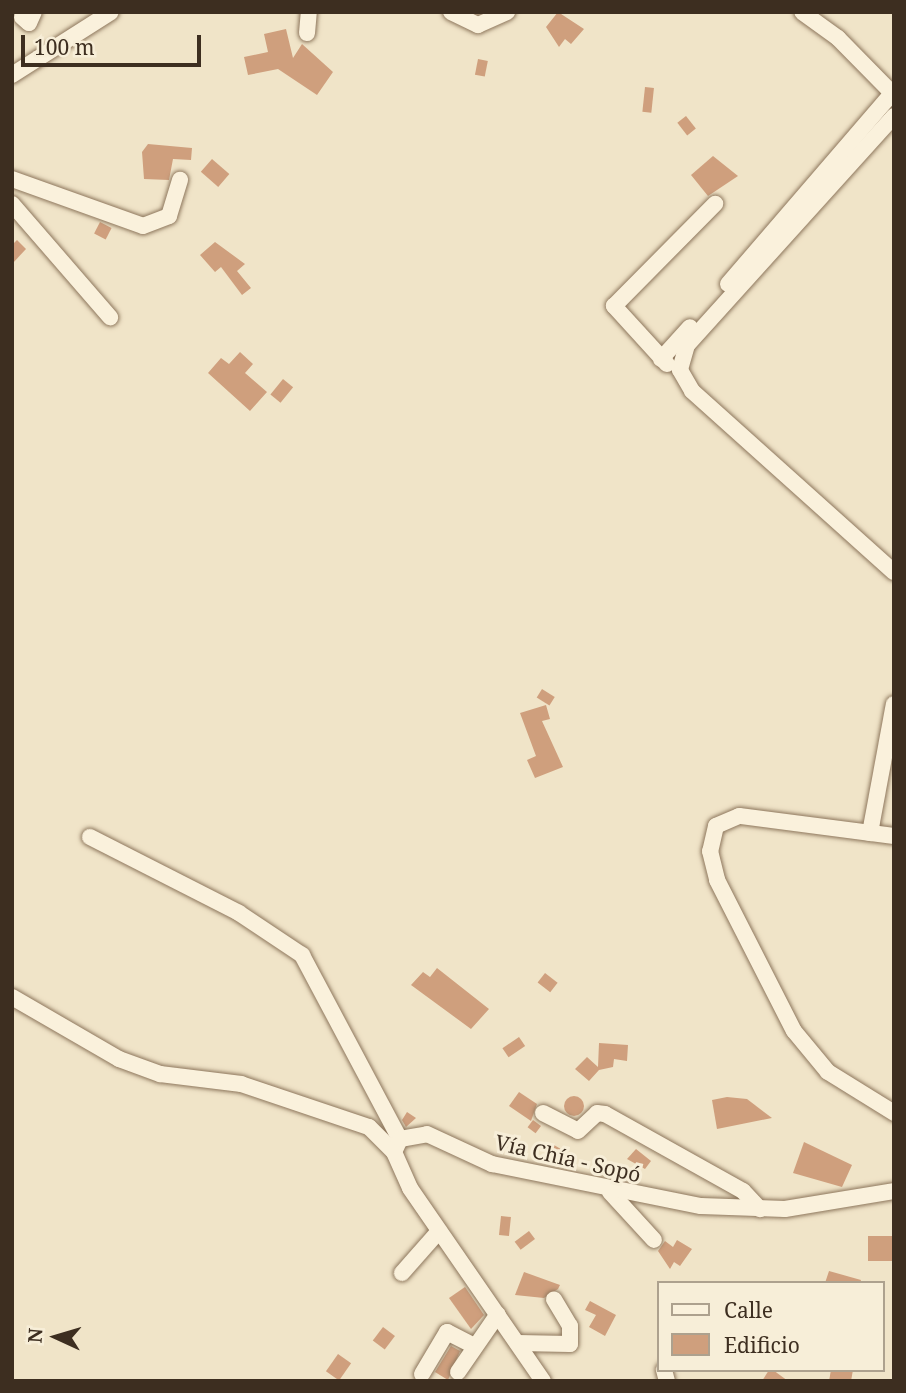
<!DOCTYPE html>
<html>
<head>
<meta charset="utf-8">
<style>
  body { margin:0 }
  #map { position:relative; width:906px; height:1393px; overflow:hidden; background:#f0e4c8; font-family:"Noto Serif",serif }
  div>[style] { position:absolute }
  .building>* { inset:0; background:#cf9f7d; transform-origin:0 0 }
  .round { border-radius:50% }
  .roads { filter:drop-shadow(0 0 2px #8d765c) drop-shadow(0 0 2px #8d765c) }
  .minor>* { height:16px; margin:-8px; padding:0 8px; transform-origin:8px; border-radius:8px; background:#faf1dc }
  span { translate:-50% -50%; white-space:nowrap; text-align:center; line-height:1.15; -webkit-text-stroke:6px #f7eed8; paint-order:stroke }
  .street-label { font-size:21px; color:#3d2e20 }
  .frame { position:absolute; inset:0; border:14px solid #3d2e20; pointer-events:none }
  .legend { position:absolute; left:657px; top:1281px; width:228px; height:91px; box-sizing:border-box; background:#f7eed8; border:2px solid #ada18e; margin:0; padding:9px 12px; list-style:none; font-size:21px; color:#3d2e20 }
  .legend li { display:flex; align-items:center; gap:14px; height:35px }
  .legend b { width:35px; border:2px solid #ada18e }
  .north { position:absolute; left:21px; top:1302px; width:70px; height:70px; -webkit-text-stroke:5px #f7eed8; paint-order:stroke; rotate:274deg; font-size:19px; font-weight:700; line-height:28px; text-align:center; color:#3d2e20 }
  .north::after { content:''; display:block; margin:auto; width:24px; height:32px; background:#3d2e20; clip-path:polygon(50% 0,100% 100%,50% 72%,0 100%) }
  .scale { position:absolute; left:21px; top:35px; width:180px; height:32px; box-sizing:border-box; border:4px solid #3d2e20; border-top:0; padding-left:9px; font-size:21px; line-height:24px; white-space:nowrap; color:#3d2e20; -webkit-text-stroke:5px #f7eed8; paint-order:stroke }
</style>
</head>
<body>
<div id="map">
  <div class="building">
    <i style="clip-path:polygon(558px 12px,584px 29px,571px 44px,565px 39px,559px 47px,546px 27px)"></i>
    <i style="clip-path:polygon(286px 29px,293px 58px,302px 44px,333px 72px,317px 95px,278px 69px,248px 75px,244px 57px,268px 52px,264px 34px)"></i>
    <i style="left:478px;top:59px;width:10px;height:16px;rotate:11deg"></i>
    <i style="left:645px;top:87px;width:9px;height:25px;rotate:6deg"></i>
    <i style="left:686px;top:116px;width:16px;height:11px;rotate:52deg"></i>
    <i style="clip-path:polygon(148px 144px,192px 148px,191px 160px,173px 159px,169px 180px,144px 179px,142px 152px)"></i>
    <i style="clip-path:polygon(713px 156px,738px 176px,708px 196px,691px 175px)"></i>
    <i style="left:212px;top:159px;width:23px;height:17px;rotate:41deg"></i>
    <i style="left:100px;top:222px;width:13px;height:13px;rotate:27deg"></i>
    <i style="clip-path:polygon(17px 240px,26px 249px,12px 264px,12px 245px)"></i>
    <i style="clip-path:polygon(215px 242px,245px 264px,237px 271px,251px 288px,242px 295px,221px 267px,215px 272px,200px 255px)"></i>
    <i style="clip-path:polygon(240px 352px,253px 364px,245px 373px,267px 392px,250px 411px,208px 373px,221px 358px,229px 364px)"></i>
    <i style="left:283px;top:379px;width:13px;height:20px;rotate:39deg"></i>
    <i style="left:542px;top:689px;width:15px;height:10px;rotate:32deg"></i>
    <i style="clip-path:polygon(546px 705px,550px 719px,542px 721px,563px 767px,535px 778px,527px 760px,536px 756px,520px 713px)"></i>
    <i style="clip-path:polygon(437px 968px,489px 1009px,471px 1029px,411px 985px,423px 972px,430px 977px)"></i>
    <i style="left:545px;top:973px;width:16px;height:12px;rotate:38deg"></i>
    <i style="left:519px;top:1037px;width:11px;height:20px;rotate:56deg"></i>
    <i style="clip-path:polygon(599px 1043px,628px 1045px,627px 1061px,614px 1059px,613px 1067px,599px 1070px,589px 1081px,575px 1069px,587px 1057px,598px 1067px)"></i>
    <i style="clip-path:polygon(519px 1092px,537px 1104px,531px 1121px,509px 1106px)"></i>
    <i class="round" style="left:564px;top:1096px;width:20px;height:20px"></i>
    <i style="clip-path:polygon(727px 1097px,747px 1099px,772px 1118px,717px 1129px,712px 1100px)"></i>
    <i style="clip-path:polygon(407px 1112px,416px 1118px,406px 1127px,402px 1120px)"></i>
    <i style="left:533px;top:1120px;width:10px;height:9px;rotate:37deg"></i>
    <i style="clip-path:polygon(804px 1142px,852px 1165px,842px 1187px,793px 1173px)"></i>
    <i style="clip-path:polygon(554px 1145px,571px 1155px,565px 1167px,544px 1163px)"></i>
    <i style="clip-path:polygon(636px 1149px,651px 1161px,645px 1169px,627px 1159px)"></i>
    <i style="left:501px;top:1216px;width:10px;height:19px;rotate:6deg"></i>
    <i style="left:529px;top:1231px;width:10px;height:18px;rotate:53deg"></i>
    <i style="left:868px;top:1236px;width:26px;height:25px"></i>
    <i style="clip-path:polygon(677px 1240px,692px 1249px,680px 1266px,674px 1262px,670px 1269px,658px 1251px,665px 1241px,673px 1247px)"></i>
    <i style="clip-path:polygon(829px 1271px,861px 1280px,860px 1283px,825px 1283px)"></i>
    <i style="clip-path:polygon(524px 1272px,560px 1285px,558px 1289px,544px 1298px,515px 1295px)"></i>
    <i style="clip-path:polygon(465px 1287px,484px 1315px,471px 1329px,449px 1298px)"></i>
    <i style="clip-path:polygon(590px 1301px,616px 1315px,605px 1336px,589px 1327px,596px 1315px,585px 1310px)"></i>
    <i style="left:383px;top:1327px;width:15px;height:17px;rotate:37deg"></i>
    <i style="clip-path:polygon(451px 1346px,460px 1351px,448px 1380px,435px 1372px)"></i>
    <i style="left:338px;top:1354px;width:16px;height:21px;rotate:35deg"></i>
    <i style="clip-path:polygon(769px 1370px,773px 1370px,788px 1381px,762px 1381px)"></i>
    <i style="clip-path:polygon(831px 1370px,853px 1370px,851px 1381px,829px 1381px)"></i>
  </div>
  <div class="roads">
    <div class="minor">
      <i style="left:451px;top:12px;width:30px;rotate:26deg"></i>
      <i style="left:478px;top:25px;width:32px;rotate:-24deg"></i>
      <i style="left:22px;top:17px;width:9px;rotate:41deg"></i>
      <i style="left:29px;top:23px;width:12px;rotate:-66deg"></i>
      <i style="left:307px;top:33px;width:21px;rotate:-85deg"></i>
      <i style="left:12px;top:75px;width:117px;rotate:-32.5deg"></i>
      <i style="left:894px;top:116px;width:309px;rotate:132.1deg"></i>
      <i style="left:687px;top:345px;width:26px;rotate:106deg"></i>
      <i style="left:680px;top:370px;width:24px;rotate:60deg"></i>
      <i style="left:692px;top:391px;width:271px;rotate:41.9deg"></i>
      <i style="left:12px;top:179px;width:139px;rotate:19.7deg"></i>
      <i style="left:143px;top:226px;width:28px;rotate:-21deg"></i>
      <i style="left:169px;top:216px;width:38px;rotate:-73deg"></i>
      <i style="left:12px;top:204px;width:150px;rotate:49.1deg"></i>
      <i style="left:728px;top:284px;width:252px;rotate:-49.3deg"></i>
      <i style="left:892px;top:93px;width:77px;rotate:-134.5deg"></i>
      <i style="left:838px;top:38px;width:44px;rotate:-144.2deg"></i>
      <i style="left:661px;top:359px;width:43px;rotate:-47.8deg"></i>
      <i style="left:667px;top:364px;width:79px;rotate:-132.4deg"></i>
      <i style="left:614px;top:306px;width:144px;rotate:-45.3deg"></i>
      <i style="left:870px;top:833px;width:131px;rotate:-79.5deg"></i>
      <i style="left:894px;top:836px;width:156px;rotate:-172.6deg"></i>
      <i style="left:739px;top:816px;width:25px;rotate:157deg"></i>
      <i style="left:716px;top:826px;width:26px;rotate:103deg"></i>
      <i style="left:710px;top:851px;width:30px;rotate:76deg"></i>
      <i style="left:717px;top:880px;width:169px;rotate:63deg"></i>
      <i style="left:794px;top:1031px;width:53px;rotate:50.3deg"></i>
      <i style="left:828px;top:1072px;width:78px;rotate:31.8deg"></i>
      <i style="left:90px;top:837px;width:167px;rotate:27deg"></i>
      <i style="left:239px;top:913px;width:76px;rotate:33.7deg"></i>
      <i style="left:302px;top:955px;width:208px;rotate:62deg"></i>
      <i style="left:12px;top:997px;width:124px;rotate:30.1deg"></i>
      <i style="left:119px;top:1059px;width:44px;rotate:20.1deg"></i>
      <i style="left:160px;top:1074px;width:82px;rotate:7deg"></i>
      <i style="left:241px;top:1084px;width:135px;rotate:18.6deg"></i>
      <i style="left:369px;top:1127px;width:35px;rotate:45deg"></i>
      <i style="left:543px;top:1113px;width:39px;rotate:27deg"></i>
      <i style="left:578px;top:1131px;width:26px;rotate:-43deg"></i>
      <i style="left:597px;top:1113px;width:8px;rotate:7deg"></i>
      <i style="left:605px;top:1114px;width:158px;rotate:29.2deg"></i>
      <i style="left:743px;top:1191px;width:25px;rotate:47deg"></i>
      <i style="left:610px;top:1192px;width:65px;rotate:47.5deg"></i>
      <i style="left:402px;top:1273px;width:56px;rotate:-48.6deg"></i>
      <i style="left:518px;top:1343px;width:52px;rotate:1.1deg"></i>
      <i style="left:570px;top:1344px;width:18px;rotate:-90deg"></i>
      <i style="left:570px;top:1326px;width:31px;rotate:-121deg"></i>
      <i style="left:664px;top:1370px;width:11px;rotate:75deg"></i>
      <i style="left:458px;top:1372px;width:70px;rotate:-55.4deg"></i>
      <i style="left:422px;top:1374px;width:49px;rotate:-59.2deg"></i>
      <i style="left:447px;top:1332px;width:31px;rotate:27deg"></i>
      <i style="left:543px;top:1381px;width:234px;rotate:-124.6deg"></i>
      <i style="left:410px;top:1188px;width:39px;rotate:-114deg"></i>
      <i style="left:394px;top:1152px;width:14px;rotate:-65deg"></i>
      <i style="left:400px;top:1139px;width:27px;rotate:-10deg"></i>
      <i style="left:427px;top:1134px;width:72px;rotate:24.8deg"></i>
      <i style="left:492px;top:1164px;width:213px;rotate:11.4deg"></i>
      <i style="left:701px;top:1206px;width:84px;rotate:2deg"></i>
      <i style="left:785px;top:1209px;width:110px;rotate:-9.4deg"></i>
    </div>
  </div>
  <div class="street-label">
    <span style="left:568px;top:1158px;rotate:13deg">Vía Chía - Sopó</span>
  </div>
  <div class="frame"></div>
  <ul class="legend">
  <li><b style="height:9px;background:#faf1dc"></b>Calle</li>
  <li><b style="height:19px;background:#cf9f7d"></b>Edificio</li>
  </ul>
  <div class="north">N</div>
  <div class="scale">100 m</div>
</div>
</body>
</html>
